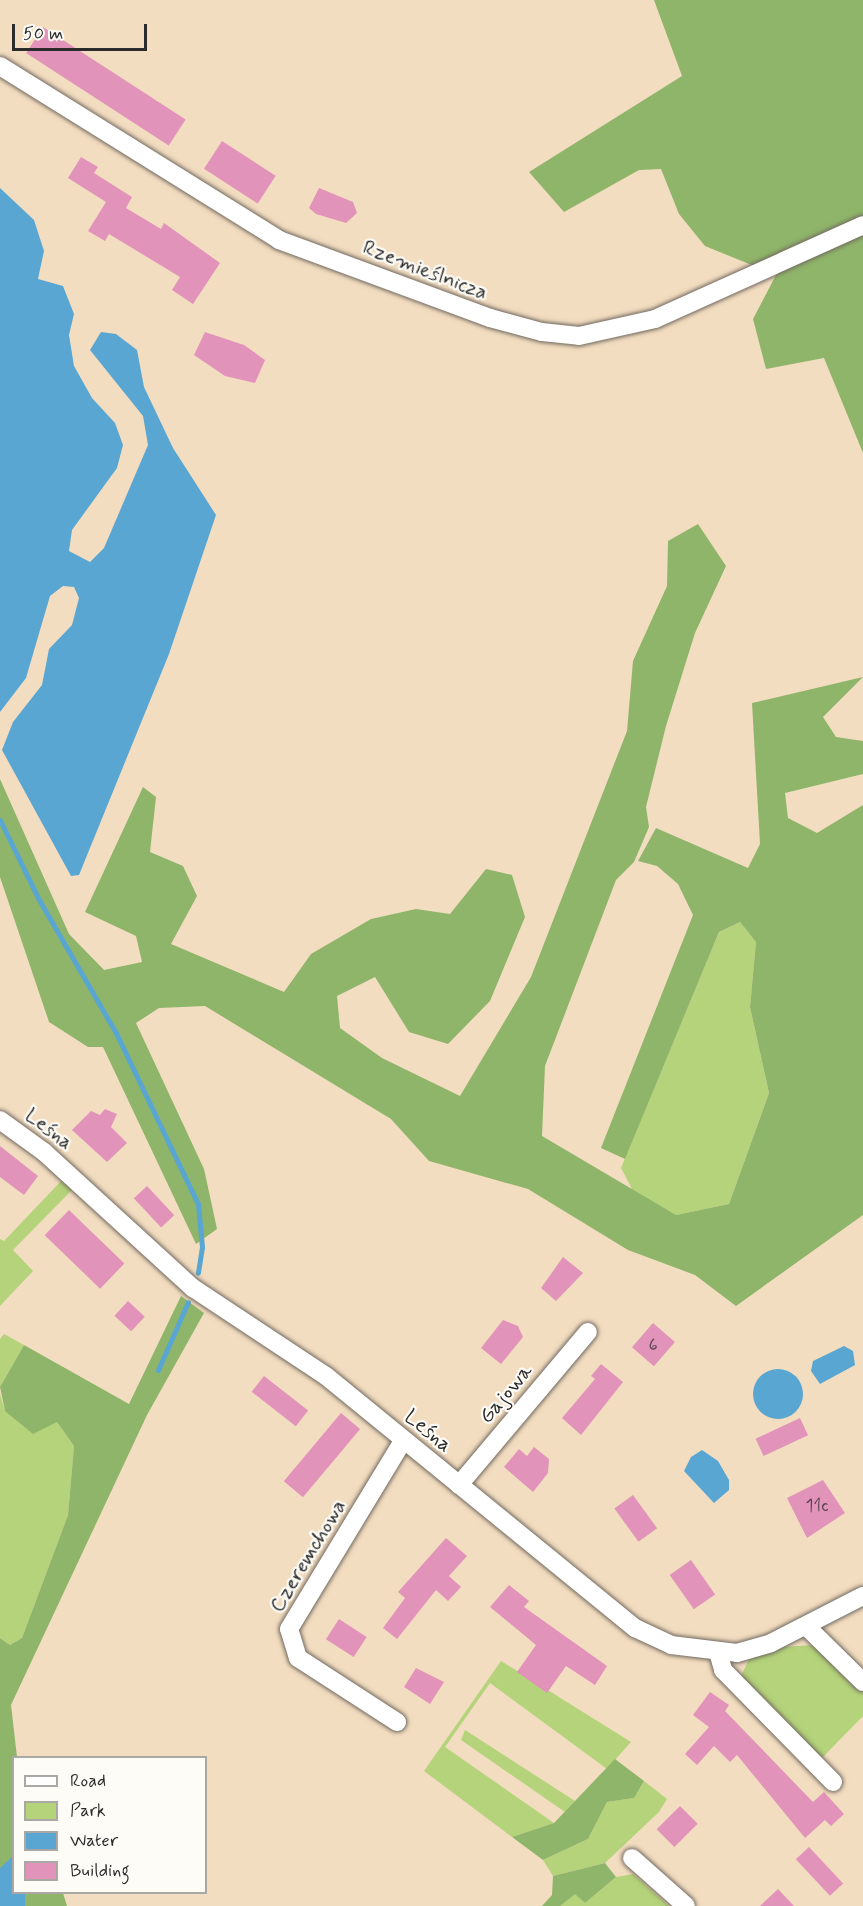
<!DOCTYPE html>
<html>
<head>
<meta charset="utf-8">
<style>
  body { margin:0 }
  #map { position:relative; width:863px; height:1906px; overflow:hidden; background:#f3ddc0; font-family:Mynerve,sans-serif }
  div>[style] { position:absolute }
  .green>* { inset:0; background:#b4d37a }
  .forest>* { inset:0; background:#8fb56a }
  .water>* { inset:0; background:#59a6d2 }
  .round { border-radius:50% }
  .stream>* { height:5px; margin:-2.5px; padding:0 2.5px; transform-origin:2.5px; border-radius:2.5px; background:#59a6d2 }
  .building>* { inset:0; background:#e193ba; transform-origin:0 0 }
  .roads { filter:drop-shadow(0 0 2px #71695f) drop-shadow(0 0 2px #71695f) }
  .minor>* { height:18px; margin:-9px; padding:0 9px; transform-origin:9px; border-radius:9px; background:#fff }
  span { translate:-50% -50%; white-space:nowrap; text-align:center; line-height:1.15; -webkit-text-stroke:4.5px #fdfcf7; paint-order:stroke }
  .number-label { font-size:18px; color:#58454f }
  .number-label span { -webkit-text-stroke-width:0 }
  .street-label { font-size:21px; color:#2b2b2b }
  .legend { position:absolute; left:12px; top:1756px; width:195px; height:138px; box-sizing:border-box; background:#fdfcf7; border:2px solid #a9a8a5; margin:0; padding:8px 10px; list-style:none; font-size:18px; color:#2b2b2b }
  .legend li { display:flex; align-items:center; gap:12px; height:30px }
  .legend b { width:30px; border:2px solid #a9a8a5 }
  .scale { position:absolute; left:12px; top:24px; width:135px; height:27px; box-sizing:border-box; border:3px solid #2b2b2b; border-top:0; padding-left:8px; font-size:18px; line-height:21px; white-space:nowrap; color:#2b2b2b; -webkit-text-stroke:4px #fdfcf7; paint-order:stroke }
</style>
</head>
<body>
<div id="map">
  <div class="green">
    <i style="clip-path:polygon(740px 922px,756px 942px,750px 1007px,769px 1093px,729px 1204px,676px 1215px,633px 1191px,621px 1168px,719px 932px)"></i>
    <i style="clip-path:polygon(63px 1179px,72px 1190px,13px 1250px,33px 1271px,0 1306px,0 1239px,4px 1241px)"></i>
    <i style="clip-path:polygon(4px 1334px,24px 1345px,0 1387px,0 1339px)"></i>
    <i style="clip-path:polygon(0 1394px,5px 1411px,57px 1422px,74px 1446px,68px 1515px,22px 1638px,10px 1645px,0 1638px)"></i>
    <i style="clip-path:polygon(816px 1645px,863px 1692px,863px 1716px,821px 1759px,743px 1681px,742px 1674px,750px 1657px,780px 1647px)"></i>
    <i style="clip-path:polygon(501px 1661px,631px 1742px,607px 1769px,490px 1683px,445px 1747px,554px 1823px,512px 1837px,424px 1771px)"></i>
    <i style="clip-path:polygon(465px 1730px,575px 1801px,565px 1812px,461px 1740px)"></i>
    <i style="clip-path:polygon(644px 1781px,667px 1799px,659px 1812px,605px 1863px,553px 1876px,543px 1860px,588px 1839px,607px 1802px,634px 1798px)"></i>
    <i style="clip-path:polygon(633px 1874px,669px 1906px,560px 1906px,575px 1893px,585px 1903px,616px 1877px)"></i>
  </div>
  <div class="forest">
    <i style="clip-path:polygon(654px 0,863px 0,863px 453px,824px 358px,766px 369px,753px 319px,776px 275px,705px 246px,679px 214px,661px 169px,639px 170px,564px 212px,529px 172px,682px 76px)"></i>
    <i style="clip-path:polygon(698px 524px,726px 566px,695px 633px,666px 726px,646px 807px,649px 827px,634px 862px,616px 880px,545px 1066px,542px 1136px,676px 1215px,729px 1204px,769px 1093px,750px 1007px,756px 942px,740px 922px,719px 932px,625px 1159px,601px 1148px,693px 915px,678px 884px,657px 866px,638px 861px,656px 828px,748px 868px,760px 844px,752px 703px,863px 677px,823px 717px,836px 737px,863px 741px,863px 774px,785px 793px,788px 818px,817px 833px,863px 805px,863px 1215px,736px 1306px,695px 1275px,628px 1250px,528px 1189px,429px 1161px,391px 1119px,205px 1006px,159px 1008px,136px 1023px,204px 1169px,217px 1229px,196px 1244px,103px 1047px,88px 1047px,49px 1022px,0 877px,0 779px,69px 934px,104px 970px,142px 962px,136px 936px,85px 912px,143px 787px,156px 797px,150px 852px,183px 866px,197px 896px,171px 944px,284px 992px,311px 954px,371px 919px,416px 909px,450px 914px,486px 869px,512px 875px,525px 917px,490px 1001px,448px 1044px,409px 1032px,375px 977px,337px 996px,340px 1028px,382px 1058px,460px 1096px,531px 977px,627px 731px,633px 661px,667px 586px,668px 541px)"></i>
    <i style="clip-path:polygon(181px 1296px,204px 1313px,147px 1415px,11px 1705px,17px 1757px,14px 1892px,63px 1893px,67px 1906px,0 1906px,0 1638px,10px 1645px,22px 1638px,68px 1515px,74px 1446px,57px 1422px,33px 1434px,5px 1411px,0 1387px,24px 1345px,129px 1404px)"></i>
    <i style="clip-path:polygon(615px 1759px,644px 1781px,634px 1798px,607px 1802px,588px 1839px,543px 1860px,512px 1837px,554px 1823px)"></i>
    <i style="clip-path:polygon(605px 1863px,616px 1877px,585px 1903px,575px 1894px,560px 1906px,542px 1906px,552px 1895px,553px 1876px)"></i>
  </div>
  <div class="water">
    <i style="clip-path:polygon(0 188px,34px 220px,44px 251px,38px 279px,63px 286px,74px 314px,69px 335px,74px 366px,92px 398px,115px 423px,123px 445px,117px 468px,72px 530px,69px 551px,90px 562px,104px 548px,148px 445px,143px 416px,90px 350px,101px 332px,116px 334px,137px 350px,144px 387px,173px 448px,216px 515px,169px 654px,79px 875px,71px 876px,2px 750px,13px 722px,42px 685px,49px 649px,72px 625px,79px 598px,74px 587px,63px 586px,50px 596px,26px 678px,0 712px)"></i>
    <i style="clip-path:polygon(844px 1346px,853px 1351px,855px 1365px,820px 1384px,811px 1371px,813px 1361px)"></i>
    <i class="round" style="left:753px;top:1369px;width:50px;height:50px"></i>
    <i style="clip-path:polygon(702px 1450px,718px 1461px,729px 1480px,729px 1490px,714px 1503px,684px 1471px,691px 1457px)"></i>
    <i style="clip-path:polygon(13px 1856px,14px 1892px,25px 1893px,25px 1906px,0 1906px,0 1868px)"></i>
  </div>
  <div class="stream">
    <i style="left:0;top:820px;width:87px;rotate:64deg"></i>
    <i style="left:38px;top:898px;width:156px;rotate:60deg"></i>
    <i style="left:116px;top:1033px;width:190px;rotate:64.4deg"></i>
    <i style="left:198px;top:1204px;width:43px;rotate:84.7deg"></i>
    <i style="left:202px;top:1247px;width:26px;rotate:99deg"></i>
    <i style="left:158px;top:1370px;width:74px;rotate:-66.2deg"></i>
  </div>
  <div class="building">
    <i style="left:43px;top:27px;width:170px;height:31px;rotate:33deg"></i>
    <i style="left:222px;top:141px;width:64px;height:33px;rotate:33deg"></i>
    <i style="clip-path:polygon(81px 157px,98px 167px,94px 173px,132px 197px,126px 208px,161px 229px,164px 223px,220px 263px,193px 304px,172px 290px,180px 277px,109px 234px,105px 241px,88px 231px,106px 202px,68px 178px)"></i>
    <i style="clip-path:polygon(319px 188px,353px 202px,357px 213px,346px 223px,316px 214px,309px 208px)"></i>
    <i style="clip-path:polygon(205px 332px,244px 345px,265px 360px,255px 383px,225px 376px,194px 355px)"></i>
    <i style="clip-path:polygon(105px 1109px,117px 1114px,111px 1127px,127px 1143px,107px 1162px,72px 1130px,91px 1111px,100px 1115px)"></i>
    <i style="clip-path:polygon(0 1146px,38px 1176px,24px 1195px,0 1177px)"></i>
    <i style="left:147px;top:1186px;width:40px;height:18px;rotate:47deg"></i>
    <i style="left:69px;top:1210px;width:77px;height:35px;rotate:44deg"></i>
    <i style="clip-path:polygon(563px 1257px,583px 1273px,556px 1301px,541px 1288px)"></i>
    <i style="left:128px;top:1301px;width:23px;height:20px;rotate:43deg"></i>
    <i style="clip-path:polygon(503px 1320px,518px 1326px,523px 1337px,501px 1364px,481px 1348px)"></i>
    <i style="left:653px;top:1323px;width:29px;height:32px;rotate:41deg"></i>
    <i style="clip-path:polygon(601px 1364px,623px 1382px,581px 1435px,562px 1418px,595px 1379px,591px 1376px)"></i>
    <i style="left:264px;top:1376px;width:56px;height:20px;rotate:38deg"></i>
    <i style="left:341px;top:1413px;width:25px;height:89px;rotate:40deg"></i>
    <i style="left:800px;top:1418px;width:19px;height:49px;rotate:65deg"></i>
    <i style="clip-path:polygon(534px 1447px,549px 1459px,548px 1473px,533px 1492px,504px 1467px,519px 1449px,527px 1456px)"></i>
    <i style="clip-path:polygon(823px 1480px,845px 1513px,807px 1538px,787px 1498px)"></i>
    <i style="left:633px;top:1495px;width:41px;height:23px;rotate:54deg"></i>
    <i style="clip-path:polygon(446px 1538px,467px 1556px,449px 1576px,461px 1587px,448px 1601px,436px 1590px,397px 1639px,383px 1628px,405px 1598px,398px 1592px)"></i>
    <i style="left:691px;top:1560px;width:42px;height:26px;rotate:55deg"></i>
    <i style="clip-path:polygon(509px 1585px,529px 1601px,524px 1607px,607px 1666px,595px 1685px,566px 1666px,547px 1693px,517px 1672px,536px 1645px,490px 1607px)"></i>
    <i style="left:339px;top:1619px;width:33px;height:24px;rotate:33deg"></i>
    <i style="clip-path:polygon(416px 1668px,444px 1682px,430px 1704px,404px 1687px)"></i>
    <i style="clip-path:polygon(710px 1692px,729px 1705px,725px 1711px,813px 1802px,824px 1792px,844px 1814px,831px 1826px,825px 1820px,805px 1838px,737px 1755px,730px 1762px,714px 1746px,697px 1765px,685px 1754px,709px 1727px,693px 1715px)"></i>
    <i style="left:680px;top:1806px;width:25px;height:33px;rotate:45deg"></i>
    <i style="left:809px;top:1847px;width:50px;height:18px;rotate:47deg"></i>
    <i style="clip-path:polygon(778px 1889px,794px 1906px,760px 1906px)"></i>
  </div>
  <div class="roads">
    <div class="minor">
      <i style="left:0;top:66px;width:329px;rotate:31.9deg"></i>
      <i style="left:279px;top:240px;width:225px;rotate:20.3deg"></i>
      <i style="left:490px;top:318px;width:54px;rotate:15.1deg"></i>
      <i style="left:542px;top:332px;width:37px;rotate:6deg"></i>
      <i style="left:579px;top:336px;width:78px;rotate:-12.6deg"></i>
      <i style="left:655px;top:319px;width:228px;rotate:-24.3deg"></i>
      <i style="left:0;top:1120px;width:54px;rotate:36deg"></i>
      <i style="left:44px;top:1152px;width:202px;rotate:42.4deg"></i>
      <i style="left:193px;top:1288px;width:159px;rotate:33.5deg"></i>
      <i style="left:326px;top:1376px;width:399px;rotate:39.2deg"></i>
      <i style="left:635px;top:1628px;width:40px;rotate:25deg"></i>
      <i style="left:671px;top:1645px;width:66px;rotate:6.9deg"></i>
      <i style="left:737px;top:1653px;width:35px;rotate:-16deg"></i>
      <i style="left:771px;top:1643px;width:103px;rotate:-27.1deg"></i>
      <i style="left:459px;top:1485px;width:200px;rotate:-49.9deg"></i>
      <i style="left:806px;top:1626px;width:80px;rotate:44.5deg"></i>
      <i style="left:718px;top:1652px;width:19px;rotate:74deg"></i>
      <i style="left:723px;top:1670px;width:157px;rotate:45.5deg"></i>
      <i style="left:397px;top:1722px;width:118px;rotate:-147.1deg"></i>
      <i style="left:298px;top:1658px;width:30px;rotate:-107deg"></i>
      <i style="left:289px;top:1629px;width:220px;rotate:-58.8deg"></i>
      <i style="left:632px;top:1858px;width:72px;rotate:41.6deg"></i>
    </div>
  </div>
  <div class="number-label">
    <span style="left:653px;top:1345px">6</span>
    <span style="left:817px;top:1506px">11c</span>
  </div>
  <div class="street-label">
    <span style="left:425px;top:270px;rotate:21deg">Rzemieślnicza</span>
    <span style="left:49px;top:1129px;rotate:38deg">Leśna</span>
    <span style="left:506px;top:1394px;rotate:-50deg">Gajowa</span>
    <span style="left:428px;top:1431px;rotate:39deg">Leśna</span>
    <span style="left:308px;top:1556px;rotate:-59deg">Czeremchowa</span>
  </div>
  <ul class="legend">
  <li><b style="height:8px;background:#fff"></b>Road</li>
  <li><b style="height:16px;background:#b4d37a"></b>Park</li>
  <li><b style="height:16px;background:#59a6d2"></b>Water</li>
  <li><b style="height:16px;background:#e193ba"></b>Building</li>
  </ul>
  <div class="scale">50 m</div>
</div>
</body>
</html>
